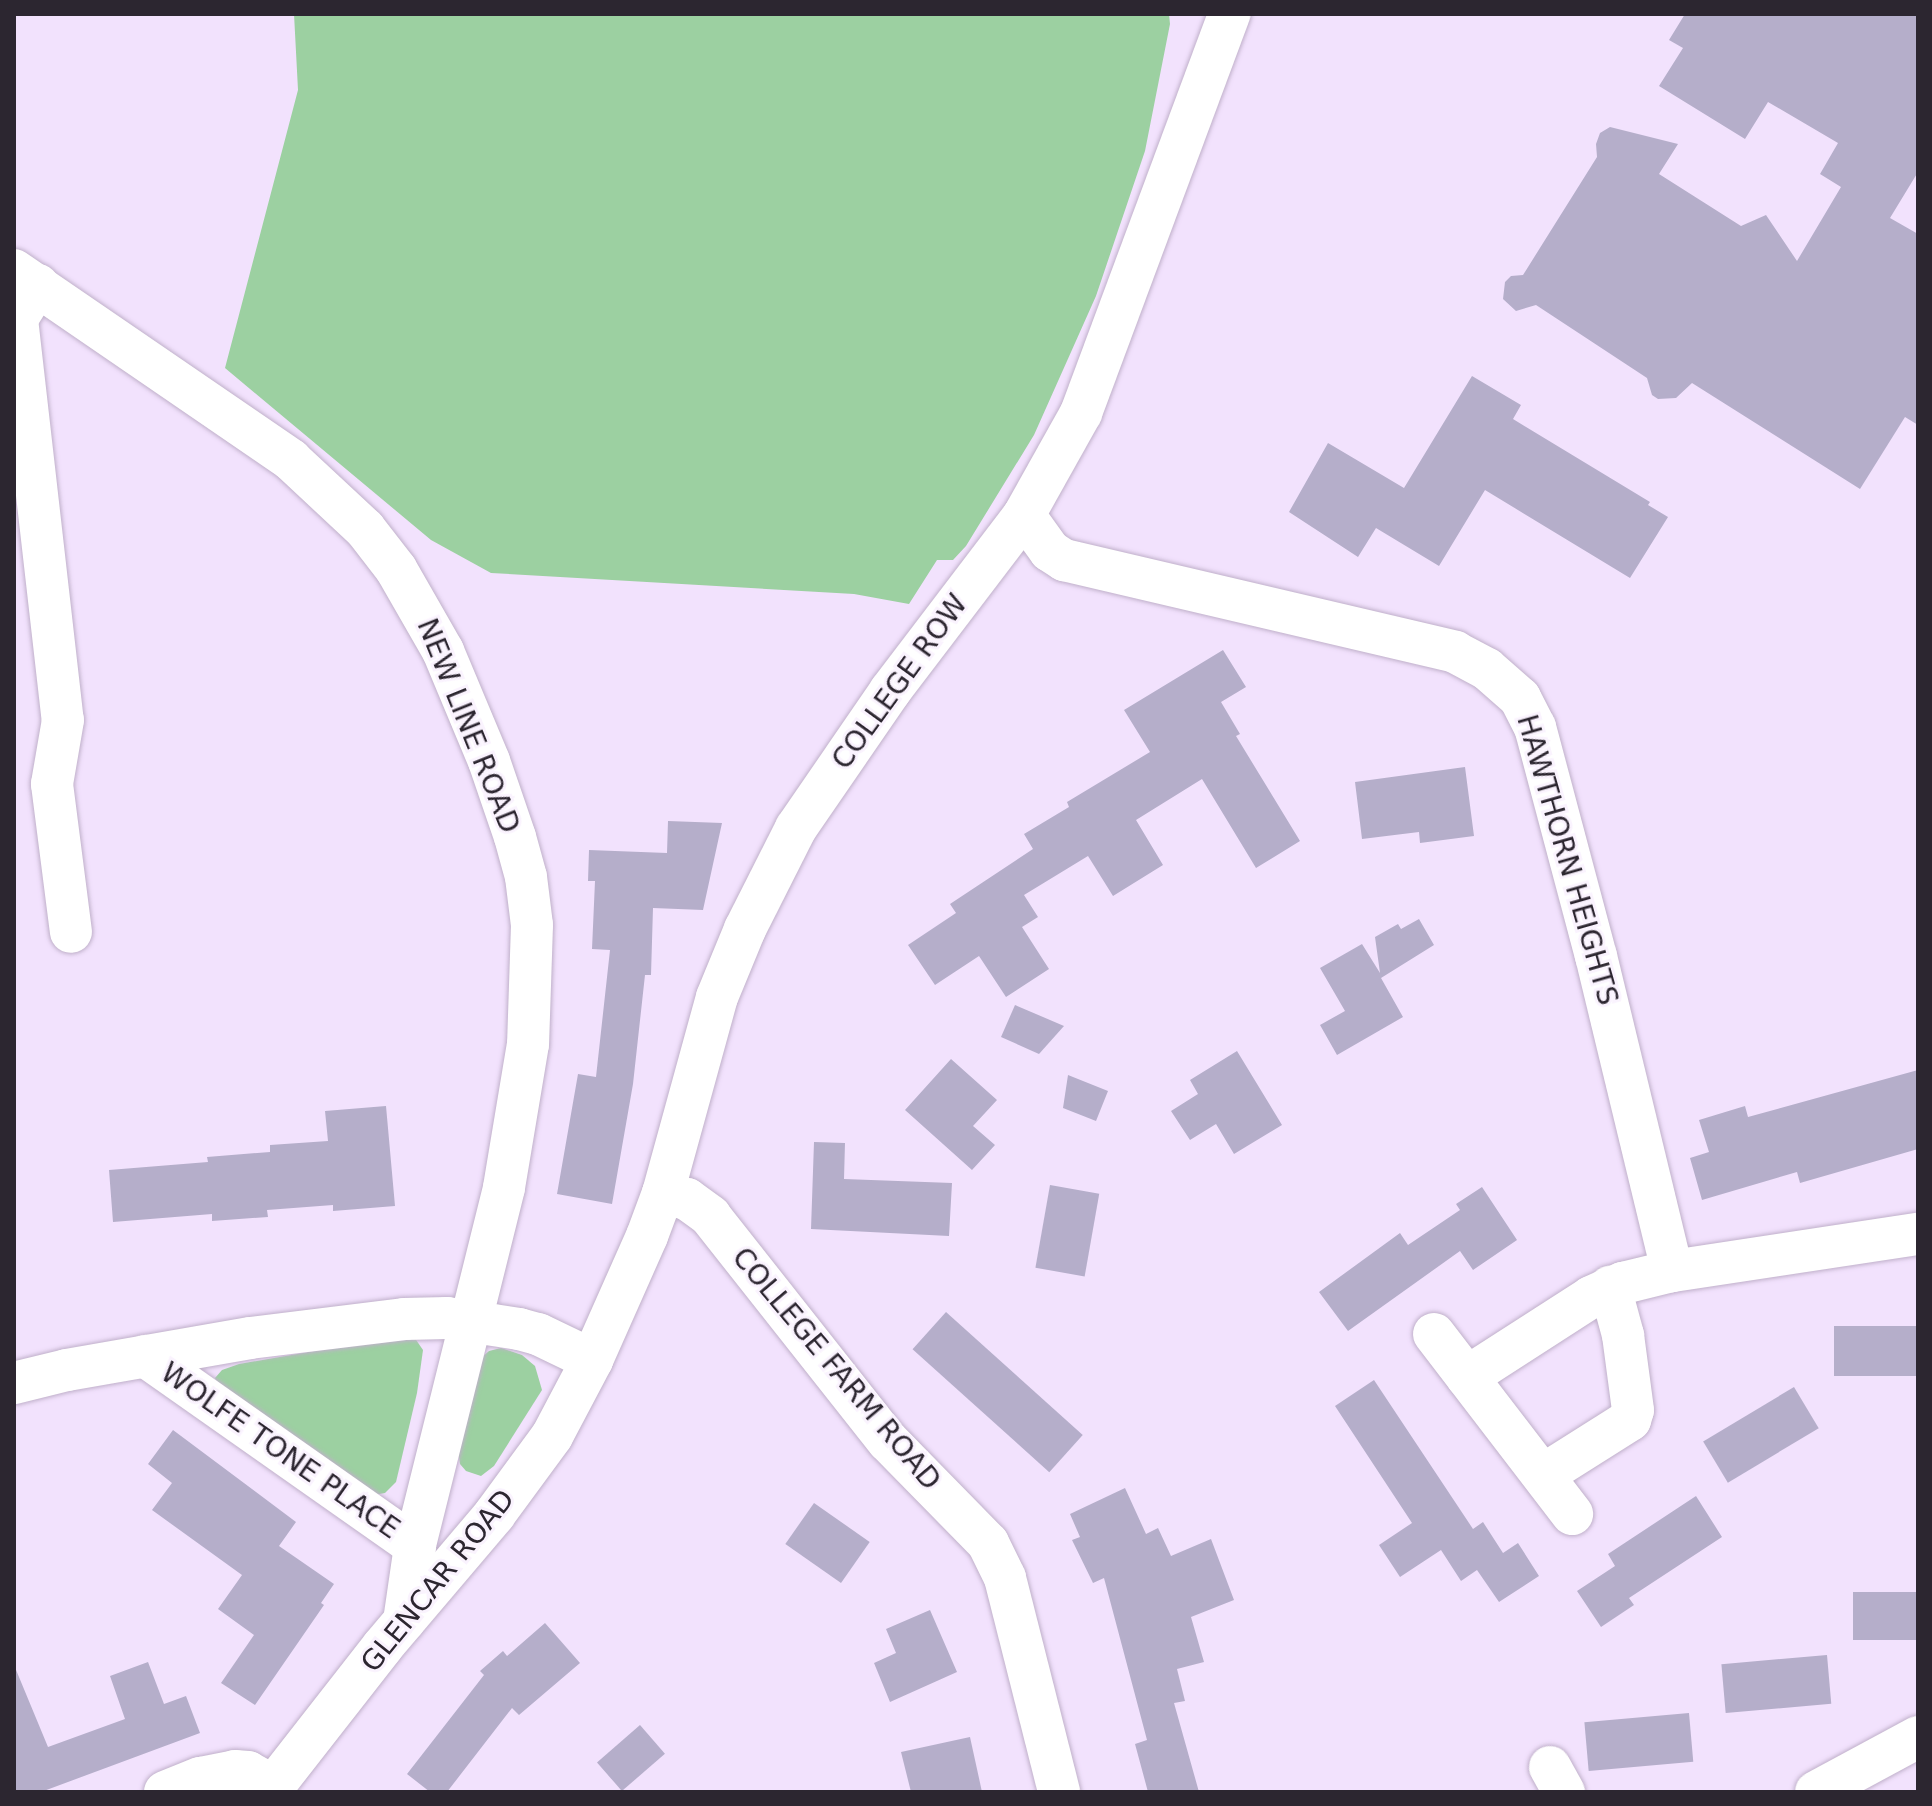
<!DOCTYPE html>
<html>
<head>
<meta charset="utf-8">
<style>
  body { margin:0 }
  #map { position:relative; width:1932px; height:1806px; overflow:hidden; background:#f2e2fd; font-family:"DejaVu Sans",sans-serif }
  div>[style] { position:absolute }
  .green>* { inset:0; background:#9cd0a1 }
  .building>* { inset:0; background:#b5aeca; transform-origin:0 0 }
  .roads { filter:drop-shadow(0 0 2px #c0b0ca) drop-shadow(0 0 2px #c0b0ca) }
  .minor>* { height:42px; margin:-21px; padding:0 21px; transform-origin:21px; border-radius:21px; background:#fff }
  span { translate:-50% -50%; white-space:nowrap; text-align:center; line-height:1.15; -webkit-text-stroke:6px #faf3fe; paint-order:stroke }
  .street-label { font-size:28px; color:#2c2630 }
  .frame { position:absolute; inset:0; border:16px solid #2c2630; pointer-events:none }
</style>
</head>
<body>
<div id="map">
  <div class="green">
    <i style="clip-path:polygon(294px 14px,1169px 14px,1170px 24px,1145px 151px,1096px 296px,1034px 435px,966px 546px,953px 560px,937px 560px,909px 604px,854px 594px,491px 573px,431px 540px,225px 368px,298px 90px)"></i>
    <i style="clip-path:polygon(412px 1334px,423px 1350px,417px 1393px,396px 1482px,385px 1493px,374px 1495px,220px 1389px,215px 1378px,222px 1370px,239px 1364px)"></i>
    <i style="clip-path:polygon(501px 1348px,522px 1355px,535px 1366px,542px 1390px,494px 1466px,481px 1476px,466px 1471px,460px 1464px,458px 1450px,480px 1359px,489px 1351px)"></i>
  </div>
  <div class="building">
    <i style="clip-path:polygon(1685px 14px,1918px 14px,1918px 172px,1890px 218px,1918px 234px,1918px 425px,1905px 417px,1860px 489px,1692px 383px,1676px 398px,1658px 399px,1652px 395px,1647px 378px,1536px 305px,1516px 311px,1503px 299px,1505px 282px,1511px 276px,1523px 275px,1597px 157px,1596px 144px,1600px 133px,1610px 127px,1678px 144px,1659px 174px,1741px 226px,1766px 215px,1797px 261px,1841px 187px,1820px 174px,1838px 143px,1768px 102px,1745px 139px,1659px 86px,1683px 48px,1669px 40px)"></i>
    <i style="clip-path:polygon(1472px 376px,1521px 405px,1513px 419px,1650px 502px,1648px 505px,1668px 517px,1630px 578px,1485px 490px,1439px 566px,1376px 528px,1358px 557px,1289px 512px,1328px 443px,1404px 488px)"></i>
    <i style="clip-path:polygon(1223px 650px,1246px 687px,1221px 702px,1240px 734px,1236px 736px,1300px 841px,1256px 868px,1202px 779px,1136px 820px,1163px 865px,1113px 896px,1088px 856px,1024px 895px,1038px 917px,1022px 927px,1049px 969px,1006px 997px,979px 956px,935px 985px,908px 945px,956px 913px,950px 904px,1033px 849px,1024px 834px,1069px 807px,1067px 802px,1150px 752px,1124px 710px)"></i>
    <i style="clip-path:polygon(1465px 767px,1474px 836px,1420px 843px,1419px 832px,1362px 839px,1355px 782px)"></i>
    <i style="clip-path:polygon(668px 821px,722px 823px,703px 910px,653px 908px,651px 975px,645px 975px,633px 1084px,612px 1204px,557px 1194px,578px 1074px,596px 1077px,610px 950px,592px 949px,595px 881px,588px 881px,589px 850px,667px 853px)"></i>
    <i style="clip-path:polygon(1419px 919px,1434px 945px,1381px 978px,1403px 1017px,1337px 1055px,1320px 1025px,1345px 1011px,1320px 968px,1362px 944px,1380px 973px,1375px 937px,1398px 924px,1401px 929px)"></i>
    <i style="clip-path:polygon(1015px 1005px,1064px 1026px,1039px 1054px,1001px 1037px)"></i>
    <i style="clip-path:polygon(1237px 1051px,1282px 1125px,1234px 1154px,1216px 1124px,1190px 1140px,1171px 1111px,1198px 1094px,1190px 1080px)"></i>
    <i style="clip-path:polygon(951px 1059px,997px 1100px,973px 1126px,995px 1145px,972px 1170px,905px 1110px)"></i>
    <i style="clip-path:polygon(1918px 1070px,1918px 1149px,1800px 1183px,1797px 1172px,1702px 1200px,1690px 1158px,1709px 1152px,1699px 1120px,1745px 1106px,1748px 1117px)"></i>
    <i style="clip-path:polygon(1068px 1075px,1108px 1091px,1096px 1121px,1063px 1108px)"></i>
    <i style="clip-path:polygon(386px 1106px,395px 1206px,333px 1211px,333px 1205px,267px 1210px,268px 1217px,212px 1221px,212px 1214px,113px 1222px,109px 1170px,208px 1162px,207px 1157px,270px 1152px,270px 1145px,328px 1141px,325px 1111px)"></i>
    <i style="clip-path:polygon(814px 1142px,845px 1143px,844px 1179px,952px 1183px,949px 1236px,811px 1229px)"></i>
    <i style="left:1050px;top:1185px;width:50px;height:84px;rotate:10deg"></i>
    <i style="clip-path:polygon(1482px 1187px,1517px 1240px,1473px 1270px,1460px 1251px,1348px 1331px,1319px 1292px,1400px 1233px,1408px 1245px,1460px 1210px,1456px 1204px)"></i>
    <i style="left:946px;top:1312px;width:184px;height:50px;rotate:42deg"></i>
    <i style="left:1918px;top:1326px;width:50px;height:84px;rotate:90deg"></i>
    <i style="clip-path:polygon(1374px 1380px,1473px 1529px,1483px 1522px,1503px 1553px,1518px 1543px,1539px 1576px,1499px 1602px,1477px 1570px,1461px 1581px,1441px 1550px,1400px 1577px,1379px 1545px,1412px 1523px,1335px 1406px)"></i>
    <i style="left:1794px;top:1387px;width:48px;height:106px;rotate:59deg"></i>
    <i style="clip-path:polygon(173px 1430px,296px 1522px,279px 1546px,334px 1584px,321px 1603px,324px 1605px,255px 1705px,221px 1683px,254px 1635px,218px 1609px,242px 1575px,152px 1510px,172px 1483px,148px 1464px)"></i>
    <i style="clip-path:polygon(1125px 1488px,1146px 1534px,1158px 1528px,1171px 1556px,1211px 1539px,1234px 1600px,1191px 1617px,1204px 1662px,1177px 1669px,1185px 1701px,1174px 1703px,1199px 1792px,1148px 1792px,1135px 1744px,1147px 1740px,1104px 1578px,1093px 1583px,1072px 1540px,1080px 1537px,1070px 1514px)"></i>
    <i style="clip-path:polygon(1696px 1496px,1722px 1537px,1629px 1598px,1634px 1605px,1601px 1627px,1577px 1591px,1615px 1566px,1608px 1554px)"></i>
    <i style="left:814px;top:1503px;width:68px;height:50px;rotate:35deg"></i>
    <i style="left:1918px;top:1592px;width:48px;height:65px;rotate:90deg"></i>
    <i style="clip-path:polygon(930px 1610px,957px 1672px,890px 1702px,874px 1663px,896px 1653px,886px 1629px)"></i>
    <i style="clip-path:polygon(545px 1623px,580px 1663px,519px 1715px,512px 1708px,447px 1792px,430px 1792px,407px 1774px,484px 1675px,480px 1671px,503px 1651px,507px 1656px)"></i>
    <i style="left:1827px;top:1655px;width:49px;height:106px;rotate:85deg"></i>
    <i style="clip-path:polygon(148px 1662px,164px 1704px,186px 1696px,200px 1733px,41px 1792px,14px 1792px,14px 1665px,48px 1747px,125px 1719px,110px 1676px)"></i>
    <i style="left:1689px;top:1713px;width:49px;height:105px;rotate:85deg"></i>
    <i style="left:640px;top:1725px;width:38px;height:57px;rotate:49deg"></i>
    <i style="clip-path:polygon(970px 1737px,982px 1792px,911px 1792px,901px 1752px)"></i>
  </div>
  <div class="roads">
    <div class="minor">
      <i style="left:14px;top:270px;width:336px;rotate:34.4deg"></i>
      <i style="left:291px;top:460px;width:101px;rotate:43deg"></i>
      <i style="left:365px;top:529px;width:51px;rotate:52.2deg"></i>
      <i style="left:396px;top:569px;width:95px;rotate:60.2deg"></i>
      <i style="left:443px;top:651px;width:119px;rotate:67.3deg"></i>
      <i style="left:489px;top:761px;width:80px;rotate:71.1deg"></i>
      <i style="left:515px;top:837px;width:41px;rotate:74.6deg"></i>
      <i style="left:526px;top:877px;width:48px;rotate:82.9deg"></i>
      <i style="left:532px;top:925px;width:119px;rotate:91.9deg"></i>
      <i style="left:528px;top:1044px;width:146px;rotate:99.5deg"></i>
      <i style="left:504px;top:1188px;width:369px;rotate:104deg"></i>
      <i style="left:415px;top:1546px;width:76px;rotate:98.3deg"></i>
      <i style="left:38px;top:285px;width:40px;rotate:122deg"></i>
      <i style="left:17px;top:319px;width:404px;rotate:83.5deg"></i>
      <i style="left:63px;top:720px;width:65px;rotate:99.8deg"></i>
      <i style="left:52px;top:784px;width:149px;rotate:82.7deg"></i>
      <i style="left:1024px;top:515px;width:44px;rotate:54.2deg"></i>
      <i style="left:1050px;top:551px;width:17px;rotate:33deg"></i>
      <i style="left:1064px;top:560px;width:402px;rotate:13.2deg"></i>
      <i style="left:1455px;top:652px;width:36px;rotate:28deg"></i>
      <i style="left:1487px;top:669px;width:44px;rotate:41.3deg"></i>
      <i style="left:1520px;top:698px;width:33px;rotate:63deg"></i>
      <i style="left:1535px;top:727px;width:237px;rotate:75.1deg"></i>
      <i style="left:1596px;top:956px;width:324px;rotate:76.4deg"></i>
      <i style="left:663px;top:1193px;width:25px;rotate:14deg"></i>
      <i style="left:687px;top:1199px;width:29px;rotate:36deg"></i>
      <i style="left:710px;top:1216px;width:287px;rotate:51.7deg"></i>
      <i style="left:888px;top:1441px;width:143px;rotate:45.6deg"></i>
      <i style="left:988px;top:1543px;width:39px;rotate:64deg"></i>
      <i style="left:1005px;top:1578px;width:221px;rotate:75.8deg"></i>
      <i style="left:1434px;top:1334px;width:227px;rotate:52.5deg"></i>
      <i style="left:145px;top:1356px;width:330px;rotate:35.1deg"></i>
      <i style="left:1467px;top:1377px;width:148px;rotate:-32.8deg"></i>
      <i style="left:1591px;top:1297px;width:35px;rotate:-24deg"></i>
      <i style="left:1623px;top:1283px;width:50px;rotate:-13.8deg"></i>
      <i style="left:1672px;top:1271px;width:249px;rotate:-8.6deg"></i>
      <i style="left:14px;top:1383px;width:55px;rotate:-13.8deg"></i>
      <i style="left:67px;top:1370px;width:186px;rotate:-9.9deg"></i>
      <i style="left:250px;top:1338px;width:155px;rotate:-7deg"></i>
      <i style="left:404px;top:1319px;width:43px;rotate:-1.3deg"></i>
      <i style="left:447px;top:1318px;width:73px;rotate:8.7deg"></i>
      <i style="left:519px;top:1329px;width:20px;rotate:15deg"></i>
      <i style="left:538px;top:1334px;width:60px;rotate:25.7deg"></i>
      <i style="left:1543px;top:1475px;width:103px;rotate:-32.3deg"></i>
      <i style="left:1630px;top:1420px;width:10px;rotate:-73deg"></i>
      <i style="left:1633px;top:1410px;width:76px;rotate:-97.6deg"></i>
      <i style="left:1623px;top:1335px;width:50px;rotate:-105.2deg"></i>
      <i style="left:1550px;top:1767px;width:29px;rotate:61deg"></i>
      <i style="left:165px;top:1792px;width:38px;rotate:-22deg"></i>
      <i style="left:200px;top:1778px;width:36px;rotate:-11deg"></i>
      <i style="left:235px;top:1771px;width:13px;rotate:4deg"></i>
      <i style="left:248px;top:1772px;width:29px;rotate:29deg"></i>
      <i style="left:269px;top:1792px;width:185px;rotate:-52deg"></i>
      <i style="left:383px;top:1646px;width:172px;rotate:-49.7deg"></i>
      <i style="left:494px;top:1515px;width:98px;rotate:-53.7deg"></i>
      <i style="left:552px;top:1436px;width:86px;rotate:-62.2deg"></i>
      <i style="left:592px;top:1360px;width:136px;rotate:-66.1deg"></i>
      <i style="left:647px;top:1236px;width:46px;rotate:-69.6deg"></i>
      <i style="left:663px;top:1193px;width:203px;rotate:-74.6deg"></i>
      <i style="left:717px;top:997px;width:74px;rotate:-67.6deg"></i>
      <i style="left:745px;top:929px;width:113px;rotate:-63.2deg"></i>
      <i style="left:796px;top:828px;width:166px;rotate:-55.5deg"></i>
      <i style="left:890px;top:691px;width:221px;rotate:-52.7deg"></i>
      <i style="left:1024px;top:515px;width:117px;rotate:-60.8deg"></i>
      <i style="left:1081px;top:413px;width:426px;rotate:-69.6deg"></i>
      <i style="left:1816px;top:1792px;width:116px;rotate:-28.3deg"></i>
    </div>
  </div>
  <div class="street-label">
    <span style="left:900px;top:682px;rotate:-54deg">COLLEGE ROW</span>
    <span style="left:468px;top:726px;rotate:68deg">NEW LINE ROAD</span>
    <span style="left:1567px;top:860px;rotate:74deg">HAWTHORN HEIGHTS</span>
    <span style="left:836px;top:1369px;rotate:50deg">COLLEGE FARM ROAD</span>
    <span style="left:280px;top:1451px;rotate:35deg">WOLFE TONE PLACE</span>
    <span style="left:438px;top:1581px;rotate:-51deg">GLENCAR ROAD</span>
  </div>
  <div class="frame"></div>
</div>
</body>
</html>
